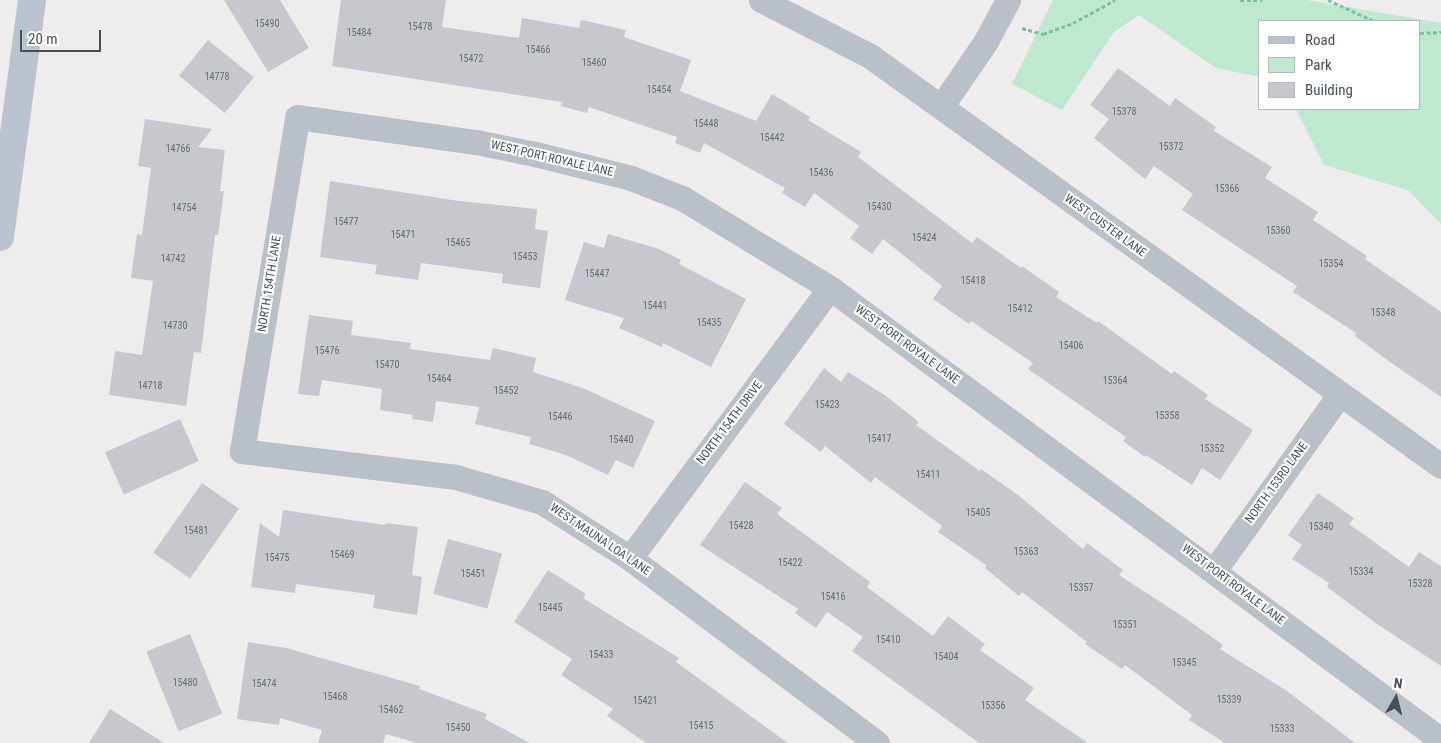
<!DOCTYPE html>
<html>
<head>
<meta charset="utf-8">
<style>
  body { margin:0 }
  #map { position:relative; width:1441px; height:743px; overflow:hidden; background:#eeecec; font-family:"Roboto Condensed",sans-serif }
  div>[style] { position:absolute }
  .green>* { inset:0; background:#bee8cf }
  .building>* { inset:0; background:#c7c8ce; transform-origin:0 0 }
  .path>* { height:3px; margin-top:-1.5px; transform-origin:0; background:repeating-linear-gradient(90deg,#7ac29f 0 4px,transparent 0 6.5px) }
  .minor>* { height:25px; margin:-12.5px; padding:0 12.5px; transform-origin:12.5px; border-radius:12.5px; background:#b9c0c7 }
  .secondary>* { height:28px; margin:-14px; padding:0 14px; transform-origin:14px; border-radius:14px; background:#bbc4ce }
  span { translate:-50% -50%; white-space:nowrap; text-align:center; line-height:1.15; -webkit-text-stroke:4px #fff; paint-order:stroke }
  .number-label { font-size:10px; color:#666d75 }
  .number-label span { -webkit-text-stroke-width:0 }
  .street-label { font-size:12px; color:#464f57 }
  .legend { position:absolute; left:1258px; top:20px; width:162px; height:90px; box-sizing:border-box; background:#fff; border:1px solid #b5b9bc; margin:0; padding:6px 9px; list-style:none; font-size:15px; color:#464f57 }
  .legend li { display:flex; align-items:center; gap:10px; height:25px }
  .legend b { width:25px; border:1px solid #b5b9bc }
  .north { position:absolute; left:1371px; top:673px; width:50px; height:50px; -webkit-text-stroke:4px #fff; paint-order:stroke; rotate:8deg; font-size:14px; font-weight:700; line-height:20px; text-align:center; color:#464f57 }
  .north::after { content:''; display:block; margin:auto; width:18px; height:22px; background:#464f57; clip-path:polygon(50% 0,100% 100%,50% 72%,0 100%) }
  .scale { position:absolute; left:20px; top:30px; width:81px; height:22px; box-sizing:border-box; border:2px solid #464f57; border-top:0; padding-left:6px; font-size:15px; line-height:18px; white-space:nowrap; color:#464f57; -webkit-text-stroke:4px #fff; paint-order:stroke }
</style>
</head>
<body>
<div id="map">
  <div class="green">
    <i style="clip-path:polygon(1053px 0,1307px 0,1441px 23px,1441px 224px,1408px 190px,1324px 165px,1296px 109px,1420px 109px,1420px 21px,1260px 21px,1260px 77px,1216px 68px,1139px 15px,1114px 32px,1062px 110px,1012px 84px)"></i>
  </div>
  <div class="building">
    <i style="clip-path:polygon(224px 0,280px 0,309px 48px,268px 72px)"></i>
    <i style="clip-path:polygon(341px 0,446px 0,442px 27px,519px 38px,522px 18px,579px 28px,581px 20px,626px 30px,624px 37px,691px 60px,680px 91px,756px 121px,772px 94px,810px 117px,808px 120px,861px 152px,858px 157px,972px 243px,977px 237px,1021px 268px,1022px 266px,1059px 292px,1056px 297px,1097px 323px,1098px 321px,1172px 374px,1174px 371px,1208px 395px,1205px 399px,1253px 430px,1220px 480px,1202px 468px,1192px 485px,1146px 455px,1145px 457px,1123px 441px,1126px 437px,1028px 369px,1033px 363px,971px 321px,969px 324px,933px 299px,942px 286px,883px 239px,872px 254px,850px 238px,859px 226px,814px 193px,805px 207px,782px 193px,785px 188px,704px 143px,700px 153px,675px 143px,677px 137px,589px 107px,587px 113px,561px 106px,562px 102px,332px 66px)"></i>
    <i style="left:208px;top:40px;width:59px;height:46px;rotate:39deg"></i>
    <i style="clip-path:polygon(1118px 68px,1170px 106px,1175px 98px,1216px 127px,1214px 131px,1272px 167px,1265px 178px,1318px 212px,1313px 220px,1367px 256px,1365px 259px,1441px 312px,1441px 397px,1390px 362px,1355px 336px,1356px 333px,1293px 292px,1297px 286px,1182px 210px,1193px 194px,1154px 166px,1145px 179px,1094px 138px,1109px 119px,1090px 105px)"></i>
    <i style="clip-path:polygon(145px 119px,212px 129px,198px 147px,225px 150px,220px 191px,224px 191px,218px 235px,215px 235px,201px 353px,194px 352px,186px 406px,109px 395px,115px 351px,142px 355px,153px 281px,131px 278px,137px 234px,142px 235px,151px 168px,138px 166px)"></i>
    <i style="clip-path:polygon(330px 181px,459px 201px,537px 209px,535px 229px,548px 231px,540px 288px,502px 283px,503px 274px,421px 263px,418px 280px,375px 274px,377px 265px,320px 257px)"></i>
    <i style="clip-path:polygon(608px 234px,659px 249px,681px 260px,679px 264px,746px 299px,711px 367px,663px 343px,662px 347px,619px 328px,624px 318px,565px 300px,584px 242px,604px 248px)"></i>
    <i style="clip-path:polygon(309px 315px,353px 321px,351px 335px,411px 343px,410px 349px,490px 360px,493px 348px,536px 358px,533px 372px,583px 388px,655px 421px,633px 468px,616px 460px,608px 475px,566px 455px,529px 444px,531px 437px,475px 424px,479px 407px,436px 401px,433px 422px,412px 419px,413px 415px,380px 410px,382px 389px,322px 380px,319px 396px,298px 394px)"></i>
    <i style="clip-path:polygon(824px 368px,841px 382px,848px 372px,886px 396px,919px 422px,916px 425px,980px 471px,981px 469px,1018px 495px,1083px 549px,1087px 543px,1123px 570px,1119px 575px,1188px 620px,1223px 645px,1220px 649px,1287px 691px,1355px 743px,1225px 743px,1189px 720px,1192px 715px,1125px 665px,1122px 669px,1085px 644px,1087px 642px,1022px 592px,1019px 596px,985px 568px,986px 565px,938px 532px,942px 526px,875px 477px,871px 483px,825px 446px,821px 452px,784px 424px)"></i>
    <i style="left:180px;top:419px;width:46px;height:82px;rotate:66deg"></i>
    <i style="clip-path:polygon(745px 482px,782px 508px,777px 514px,870px 582px,867px 587px,933px 636px,948px 616px,985px 644px,980px 650px,1034px 688px,1025px 700px,1088px 743px,979px 743px,852px 651px,863px 637px,827px 612px,816px 628px,795px 613px,798px 609px,700px 545px)"></i>
    <i style="left:202px;top:483px;width:45px;height:85px;rotate:35deg"></i>
    <i style="clip-path:polygon(1318px 493px,1354px 518px,1349px 524px,1409px 567px,1419px 552px,1441px 566px,1441px 666px,1377px 624px,1327px 587px,1329px 583px,1292px 559px,1302px 545px,1288px 535px)"></i>
    <i style="clip-path:polygon(283px 510px,385px 525px,386px 523px,418px 527px,412px 575px,422px 577px,417px 615px,373px 608px,375px 595px,296px 584px,295px 593px,251px 587px,260px 523px,279px 537px)"></i>
    <i style="left:448px;top:539px;width:56px;height:57px;rotate:15deg"></i>
    <i style="clip-path:polygon(548px 570px,586px 594px,583px 598px,679px 658px,676px 662px,788px 743px,646px 743px,607px 716px,613px 709px,561px 675px,572px 659px,514px 622px)"></i>
    <i style="left:190px;top:634px;width:86px;height:47px;rotate:68deg"></i>
    <i style="clip-path:polygon(248px 642px,286px 648px,420px 686px,419px 689px,487px 714px,485px 719px,530px 743px,417px 743px,386px 734px,383px 743px,318px 743px,322px 730px,280px 718px,279px 725px,237px 719px)"></i>
    <i style="clip-path:polygon(110px 709px,164px 743px,89px 743px)"></i>
  </div>
  <div class="path">
    <i style="left:1240px;top:0;width:22px"></i>
    <i style="left:1328px;top:0;width:51px;rotate:24.5deg"></i>
    <i style="left:1022px;top:28px;width:22px;rotate:16deg"></i>
    <i style="left:1043px;top:34px;width:32px;rotate:-20deg"></i>
    <i style="left:1073px;top:23px;width:48px;rotate:-28.7deg"></i>
    <i style="left:1420px;top:33px;width:21px;rotate:-3deg"></i>
  </div>
  <div class="minor">
    <i style="left:761px;top:0;width:123px;rotate:27.2deg"></i>
    <i style="left:870px;top:56px;width:703px;rotate:35.68deg"></i>
    <i style="left:941px;top:107px;width:80px;rotate:-55.7deg"></i>
    <i style="left:986px;top:41px;width:47px;rotate:-61.8deg"></i>
    <i style="left:630px;top:558px;width:336px;rotate:-53.5deg"></i>
    <i style="left:1214px;top:571px;width:216px;rotate:-54.6deg"></i>
    <i style="left:877px;top:743px;width:309px;rotate:-143.2deg"></i>
    <i style="left:630px;top:558px;width:104px;rotate:-147.5deg"></i>
    <i style="left:542px;top:502px;width:90px;rotate:-163.8deg"></i>
    <i style="left:456px;top:477px;width:216px;rotate:-173.1deg"></i>
    <i style="left:242px;top:451px;width:338px;rotate:-80.6deg"></i>
    <i style="left:297px;top:117px;width:181px;rotate:8deg"></i>
    <i style="left:476px;top:142px;width:60px;rotate:11.5deg"></i>
    <i style="left:535px;top:154px;width:99px;rotate:14deg"></i>
    <i style="left:631px;top:178px;width:55px;rotate:21.4deg"></i>
    <i style="left:682px;top:198px;width:173px;rotate:31.3deg"></i>
    <i style="left:830px;top:288px;width:760px;rotate:36.49deg"></i>
  </div>
  <div class="secondary">
    <i style="left:0;top:237px;width:239px;rotate:-82.3deg"></i>
  </div>
  <div class="number-label">
    <span style="left:267px;top:24px">15490</span>
    <span style="left:420px;top:27px">15478</span>
    <span style="left:359px;top:33px">15484</span>
    <span style="left:538px;top:50px">15466</span>
    <span style="left:471px;top:59px">15472</span>
    <span style="left:594px;top:63px">15460</span>
    <span style="left:217px;top:77px">14778</span>
    <span style="left:659px;top:90px">15454</span>
    <span style="left:1124px;top:112px">15378</span>
    <span style="left:706px;top:124px">15448</span>
    <span style="left:772px;top:138px">15442</span>
    <span style="left:1171px;top:147px">15372</span>
    <span style="left:178px;top:149px">14766</span>
    <span style="left:821px;top:173px">15436</span>
    <span style="left:1227px;top:189px">15366</span>
    <span style="left:879px;top:207px">15430</span>
    <span style="left:184px;top:208px">14754</span>
    <span style="left:346px;top:222px">15477</span>
    <span style="left:1278px;top:231px">15360</span>
    <span style="left:403px;top:235px">15471</span>
    <span style="left:924px;top:238px">15424</span>
    <span style="left:458px;top:243px">15465</span>
    <span style="left:525px;top:257px">15453</span>
    <span style="left:173px;top:259px">14742</span>
    <span style="left:1331px;top:264px">15354</span>
    <span style="left:597px;top:274px">15447</span>
    <span style="left:973px;top:281px">15418</span>
    <span style="left:655px;top:306px">15441</span>
    <span style="left:1020px;top:309px">15412</span>
    <span style="left:1383px;top:313px">15348</span>
    <span style="left:709px;top:323px">15435</span>
    <span style="left:175px;top:326px">14730</span>
    <span style="left:1071px;top:346px">15406</span>
    <span style="left:327px;top:351px">15476</span>
    <span style="left:387px;top:365px">15470</span>
    <span style="left:439px;top:379px">15464</span>
    <span style="left:1115px;top:381px">15364</span>
    <span style="left:150px;top:386px">14718</span>
    <span style="left:506px;top:391px">15452</span>
    <span style="left:827px;top:405px">15423</span>
    <span style="left:1167px;top:416px">15358</span>
    <span style="left:560px;top:417px">15446</span>
    <span style="left:879px;top:439px">15417</span>
    <span style="left:621px;top:440px">15440</span>
    <span style="left:1212px;top:449px">15352</span>
    <span style="left:928px;top:475px">15411</span>
    <span style="left:978px;top:513px">15405</span>
    <span style="left:741px;top:526px">15428</span>
    <span style="left:1321px;top:527px">15340</span>
    <span style="left:196px;top:531px">15481</span>
    <span style="left:1026px;top:552px">15363</span>
    <span style="left:342px;top:555px">15469</span>
    <span style="left:277px;top:558px">15475</span>
    <span style="left:790px;top:563px">15422</span>
    <span style="left:1361px;top:572px">15334</span>
    <span style="left:473px;top:574px">15451</span>
    <span style="left:1420px;top:584px">15328</span>
    <span style="left:1081px;top:588px">15357</span>
    <span style="left:833px;top:597px">15416</span>
    <span style="left:550px;top:608px">15445</span>
    <span style="left:1125px;top:625px">15351</span>
    <span style="left:888px;top:640px">15410</span>
    <span style="left:601px;top:655px">15433</span>
    <span style="left:946px;top:657px">15404</span>
    <span style="left:1184px;top:663px">15345</span>
    <span style="left:185px;top:683px">15480</span>
    <span style="left:264px;top:684px">15474</span>
    <span style="left:335px;top:697px">15468</span>
    <span style="left:1229px;top:700px">15339</span>
    <span style="left:645px;top:701px">15421</span>
    <span style="left:993px;top:706px">15356</span>
    <span style="left:391px;top:710px">15462</span>
    <span style="left:701px;top:726px">15415</span>
    <span style="left:458px;top:728px">15450</span>
    <span style="left:1282px;top:729px">15333</span>
  </div>
  <div class="street-label">
    <span style="left:552px;top:159px;rotate:13deg">WEST PORT ROYALE LANE</span>
    <span style="left:1105px;top:226px;rotate:36deg">WEST CUSTER LANE</span>
    <span style="left:270px;top:284px;rotate:-81deg">NORTH 154TH LANE</span>
    <span style="left:907px;top:345px;rotate:36deg">WEST PORT ROYALE LANE</span>
    <span style="left:730px;top:423px;rotate:-53deg">NORTH 154TH DRIVE</span>
    <span style="left:1277px;top:483px;rotate:-54deg">NORTH 153RD LANE</span>
    <span style="left:600px;top:540px;rotate:34deg">WEST MAUNA LOA LANE</span>
    <span style="left:1233px;top:585px;rotate:37deg">WEST PORT ROYALE LANE</span>
  </div>
  <ul class="legend">
  <li><b style="height:6px;background:#bbc4ce"></b>Road</li>
  <li><b style="height:14px;background:#bee8cf"></b>Park</li>
  <li><b style="height:14px;background:#c7c8ce"></b>Building</li>
  </ul>
  <div class="north">N</div>
  <div class="scale">20 m</div>
</div>
</body>
</html>
